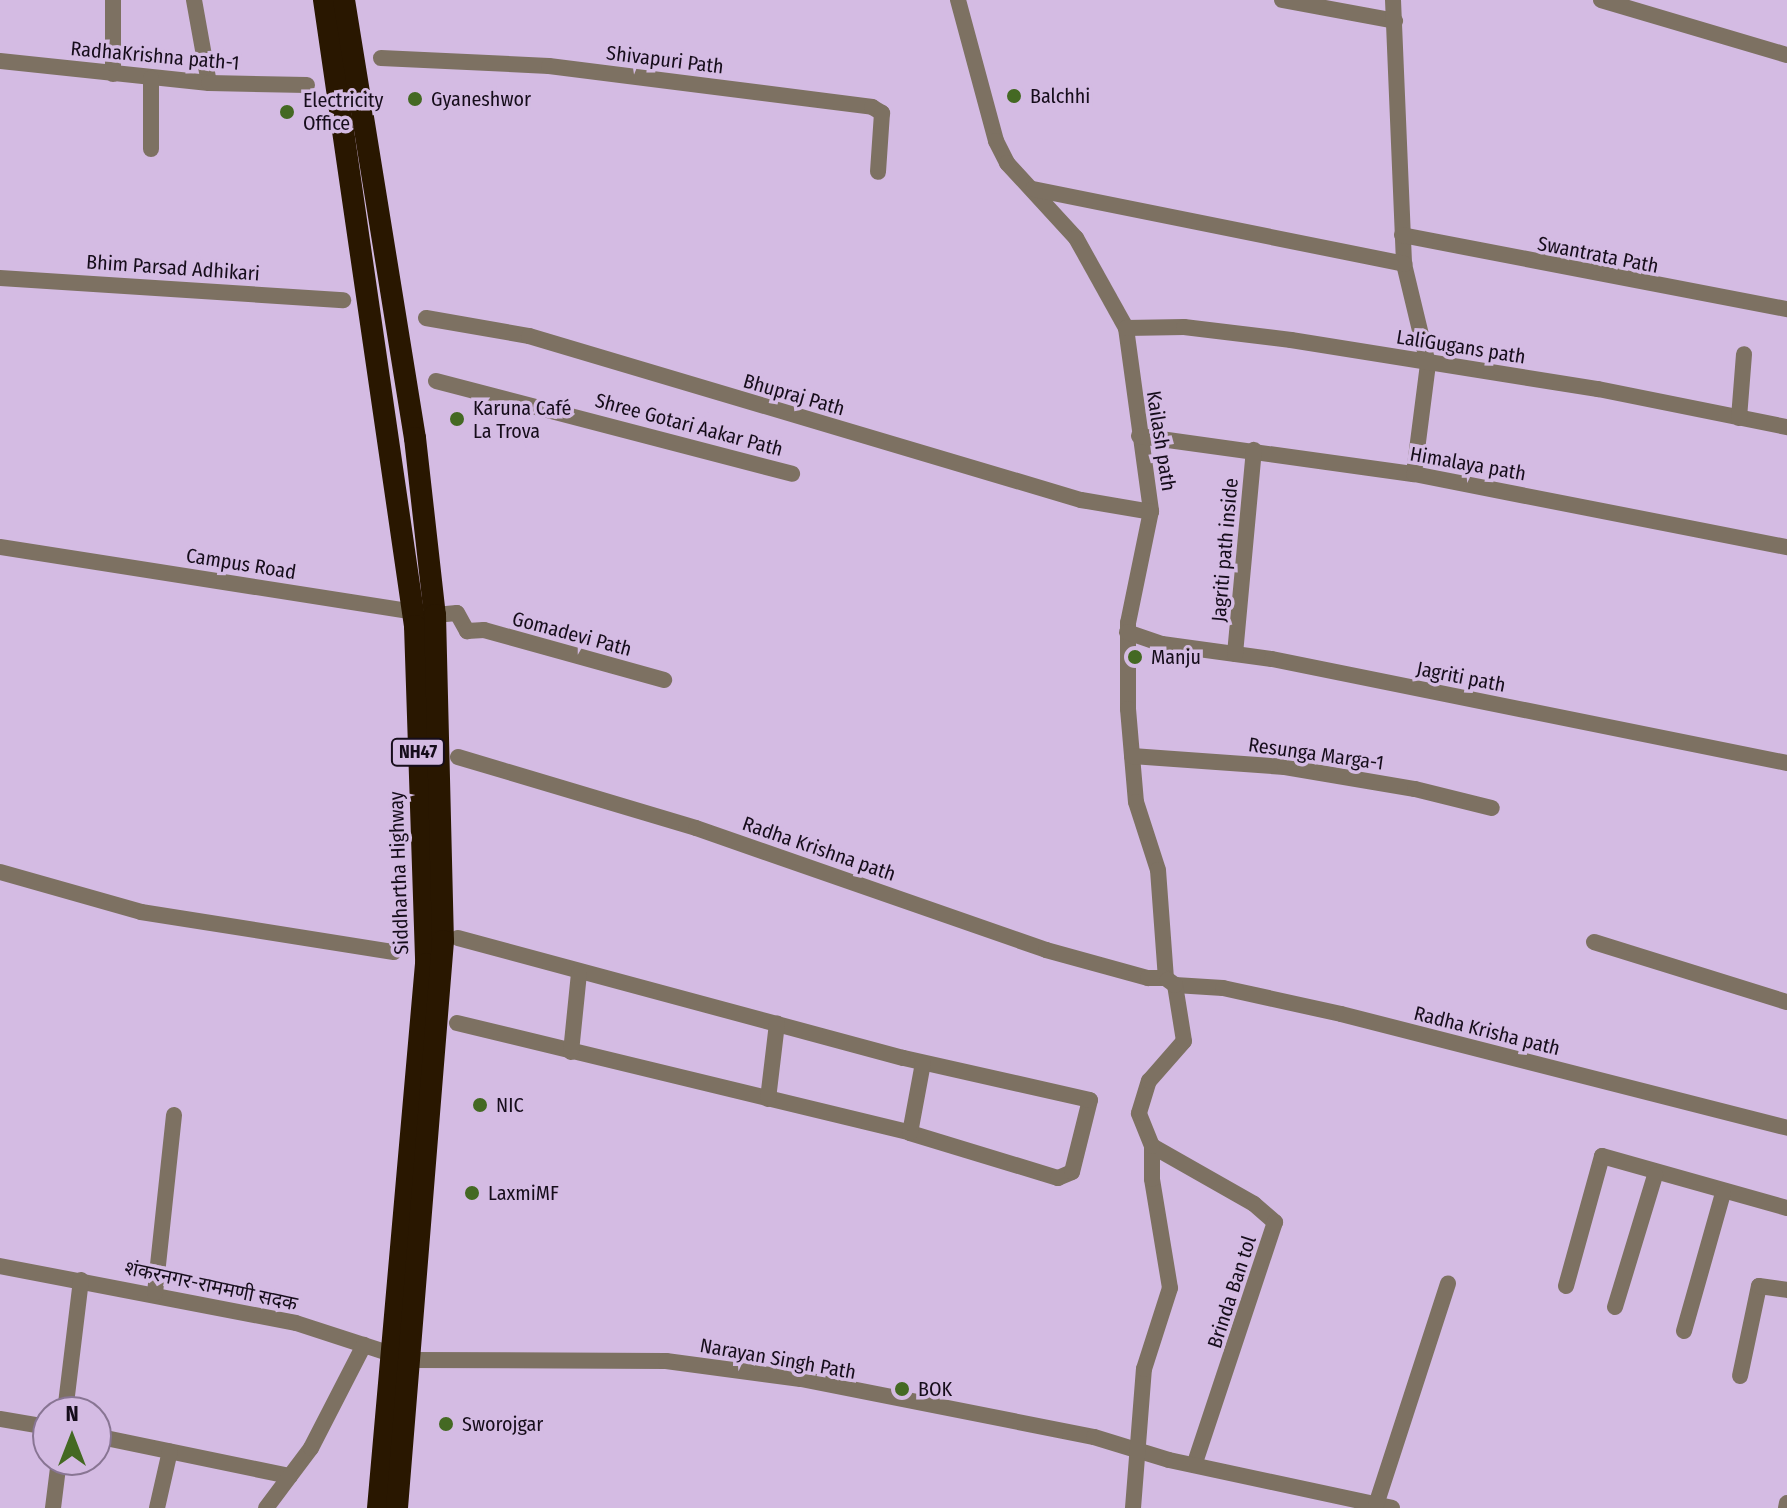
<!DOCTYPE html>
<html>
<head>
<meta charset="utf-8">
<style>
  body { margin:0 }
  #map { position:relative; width:1787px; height:1508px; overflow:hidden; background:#d4bbe3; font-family:"Fira Sans Condensed","Noto Sans Devanagari",sans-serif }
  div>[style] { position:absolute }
  .minor>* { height:16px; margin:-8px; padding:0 8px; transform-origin:8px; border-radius:8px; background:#7d7162 }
  .highway>* { height:22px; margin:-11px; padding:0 11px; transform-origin:11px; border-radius:11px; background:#291700 }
  .dots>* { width:22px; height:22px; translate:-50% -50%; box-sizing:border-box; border:4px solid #d4bbe3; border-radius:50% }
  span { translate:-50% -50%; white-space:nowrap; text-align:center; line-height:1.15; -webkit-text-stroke:7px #d4bbe3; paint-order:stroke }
  .shield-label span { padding:2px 6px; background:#d4bbe3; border:2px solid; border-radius:6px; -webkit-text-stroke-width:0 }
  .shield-label { font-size:18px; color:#160d1b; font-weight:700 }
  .street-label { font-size:20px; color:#160d1b }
  .poi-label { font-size:20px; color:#160d1b }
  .left { translate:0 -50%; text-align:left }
  .north { position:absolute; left:32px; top:1396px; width:80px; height:80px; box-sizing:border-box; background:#d4bbe3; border:2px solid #887593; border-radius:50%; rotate:0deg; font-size:22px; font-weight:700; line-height:32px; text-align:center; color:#160d1b }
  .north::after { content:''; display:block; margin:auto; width:28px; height:36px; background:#446923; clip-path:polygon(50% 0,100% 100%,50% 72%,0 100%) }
</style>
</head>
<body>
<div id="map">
  <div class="minor">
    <i style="left:113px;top:0;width:74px;rotate:90deg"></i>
    <i style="left:194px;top:0;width:84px;rotate:79.8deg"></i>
    <i style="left:958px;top:0;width:146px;rotate:74.9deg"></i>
    <i style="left:996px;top:141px;width:25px;rotate:63deg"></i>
    <i style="left:1007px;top:163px;width:102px;rotate:47.4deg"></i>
    <i style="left:1076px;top:238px;width:103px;rotate:60.9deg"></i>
    <i style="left:1126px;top:328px;width:185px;rotate:82.2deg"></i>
    <i style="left:1151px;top:511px;width:114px;rotate:101.6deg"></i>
    <i style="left:1128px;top:623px;width:86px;rotate:90deg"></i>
    <i style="left:1128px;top:709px;width:93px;rotate:85.1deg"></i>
    <i style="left:1136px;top:802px;width:71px;rotate:72.1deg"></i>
    <i style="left:1158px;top:870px;width:108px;rotate:85.8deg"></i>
    <i style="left:1282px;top:0;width:115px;rotate:10.5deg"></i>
    <i style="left:1393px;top:0;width:264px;rotate:87.6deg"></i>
    <i style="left:1404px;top:264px;width:103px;rotate:76.5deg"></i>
    <i style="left:1428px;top:364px;width:111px;rotate:97.3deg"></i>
    <i style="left:1601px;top:0;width:194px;rotate:16.5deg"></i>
    <i style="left:381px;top:58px;width:168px;rotate:2.7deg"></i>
    <i style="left:549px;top:66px;width:326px;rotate:7.2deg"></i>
    <i style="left:872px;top:107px;width:12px;rotate:31deg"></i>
    <i style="left:882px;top:113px;width:59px;rotate:93.9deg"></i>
    <i style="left:0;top:61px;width:210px;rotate:6deg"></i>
    <i style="left:209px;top:83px;width:98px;rotate:1.2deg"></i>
    <i style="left:151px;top:149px;width:71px;rotate:-90deg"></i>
    <i style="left:1033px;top:189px;width:379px;rotate:11.4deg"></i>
    <i style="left:1402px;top:235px;width:392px;rotate:10.9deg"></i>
    <i style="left:0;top:278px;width:344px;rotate:3.7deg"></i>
    <i style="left:426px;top:318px;width:105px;rotate:9.9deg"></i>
    <i style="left:529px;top:336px;width:576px;rotate:16.55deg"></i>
    <i style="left:1081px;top:500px;width:71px;rotate:9.7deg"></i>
    <i style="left:1126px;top:328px;width:58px;rotate:-1deg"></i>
    <i style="left:1184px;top:327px;width:108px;rotate:6.9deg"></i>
    <i style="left:1291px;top:340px;width:311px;rotate:9.1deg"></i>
    <i style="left:1598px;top:389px;width:193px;rotate:11.4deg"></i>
    <i style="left:436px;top:381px;width:368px;rotate:14.6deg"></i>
    <i style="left:1739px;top:418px;width:64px;rotate:-85.5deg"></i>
    <i style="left:1139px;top:436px;width:278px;rotate:7.9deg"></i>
    <i style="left:1414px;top:474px;width:380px;rotate:11.1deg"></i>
    <i style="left:0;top:547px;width:440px;rotate:8.9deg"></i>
    <i style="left:435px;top:615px;width:22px;rotate:-5deg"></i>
    <i style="left:457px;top:613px;width:21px;rotate:61deg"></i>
    <i style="left:467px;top:631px;width:17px;rotate:-3deg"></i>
    <i style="left:484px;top:630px;width:187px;rotate:15.5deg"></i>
    <i style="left:1127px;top:632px;width:37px;rotate:19deg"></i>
    <i style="left:1162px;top:644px;width:111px;rotate:7.8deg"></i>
    <i style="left:1272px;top:659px;width:525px;rotate:11.42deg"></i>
    <i style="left:1235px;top:654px;width:205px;rotate:-84.7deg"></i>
    <i style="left:1132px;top:756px;width:153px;rotate:4.1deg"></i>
    <i style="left:1285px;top:767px;width:132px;rotate:9.6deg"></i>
    <i style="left:1415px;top:789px;width:79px;rotate:13.9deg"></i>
    <i style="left:458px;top:757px;width:248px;rotate:16.6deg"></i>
    <i style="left:696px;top:828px;width:371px;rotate:19.2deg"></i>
    <i style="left:1046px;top:950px;width:106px;rotate:15.4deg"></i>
    <i style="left:1148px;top:978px;width:18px"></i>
    <i style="left:0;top:872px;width:147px;rotate:15.8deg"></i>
    <i style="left:141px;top:912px;width:256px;rotate:9deg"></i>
    <i style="left:1594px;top:942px;width:202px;rotate:17.3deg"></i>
    <i style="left:1175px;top:985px;width:48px;rotate:3.6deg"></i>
    <i style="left:1223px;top:988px;width:121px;rotate:12.4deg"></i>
    <i style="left:1341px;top:1014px;width:460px;rotate:14.3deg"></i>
    <i style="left:457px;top:1023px;width:466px;rotate:13.6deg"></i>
    <i style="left:910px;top:1133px;width:155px;rotate:16.9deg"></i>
    <i style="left:1058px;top:1178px;width:15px;rotate:-23deg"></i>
    <i style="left:1072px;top:1172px;width:74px;rotate:-76deg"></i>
    <i style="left:1090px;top:1100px;width:192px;rotate:-167.3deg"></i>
    <i style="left:903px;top:1058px;width:461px;rotate:-164.9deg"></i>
    <i style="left:571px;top:1052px;width:79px;rotate:-84.2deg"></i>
    <i style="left:768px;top:1099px;width:76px;rotate:-83.2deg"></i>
    <i style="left:910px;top:1133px;width:71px;rotate:-79.5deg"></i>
    <i style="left:1152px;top:1146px;width:117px;rotate:29.6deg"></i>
    <i style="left:1254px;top:1204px;width:28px;rotate:41deg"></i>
    <i style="left:1275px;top:1222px;width:256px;rotate:108.4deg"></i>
    <i style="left:0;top:1266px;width:301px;rotate:10.9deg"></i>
    <i style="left:296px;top:1323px;width:120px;rotate:18deg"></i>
    <i style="left:410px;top:1360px;width:256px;rotate:0.2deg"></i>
    <i style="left:666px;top:1361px;width:136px;rotate:7.6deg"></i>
    <i style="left:801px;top:1379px;width:299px;rotate:11.2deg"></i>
    <i style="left:1094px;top:1437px;width:78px;rotate:17deg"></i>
    <i style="left:1169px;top:1460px;width:228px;rotate:12.1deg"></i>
    <i style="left:1566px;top:1286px;width:135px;rotate:-74.5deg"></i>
    <i style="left:1602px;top:1156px;width:192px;rotate:15.7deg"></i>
    <i style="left:155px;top:1293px;width:179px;rotate:-83.9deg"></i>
    <i style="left:1615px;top:1307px;width:138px;rotate:-73.1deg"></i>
    <i style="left:1684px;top:1331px;width:143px;rotate:-74.2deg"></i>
    <i style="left:1740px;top:1376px;width:92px;rotate:-78.1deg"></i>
    <i style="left:1759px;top:1286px;width:28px;rotate:8deg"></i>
    <i style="left:65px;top:1412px;width:133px;rotate:-83.1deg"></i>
    <i style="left:0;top:1419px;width:49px;rotate:9.5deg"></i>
    <i style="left:96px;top:1436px;width:198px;rotate:11.7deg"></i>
    <i style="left:1376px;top:1505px;width:233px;rotate:-72deg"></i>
    <i style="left:53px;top:1508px;width:48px;rotate:-82.9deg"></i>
    <i style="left:157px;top:1508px;width:58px;rotate:-77.2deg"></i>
    <i style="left:266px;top:1508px;width:75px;rotate:-53.1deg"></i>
    <i style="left:311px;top:1448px;width:116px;rotate:-62.8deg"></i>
    <i style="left:1133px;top:1508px;width:139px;rotate:-85.5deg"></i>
    <i style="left:1144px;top:1369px;width:85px;rotate:-72.2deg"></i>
    <i style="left:1170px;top:1288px;width:110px;rotate:-99.4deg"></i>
    <i style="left:1152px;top:1179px;width:33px;rotate:-90deg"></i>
    <i style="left:1152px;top:1146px;width:35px;rotate:-112deg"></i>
    <i style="left:1139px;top:1113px;width:34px;rotate:-73deg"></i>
    <i style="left:1149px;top:1081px;width:53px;rotate:-48.8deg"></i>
    <i style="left:1184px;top:1041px;width:57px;rotate:-99.1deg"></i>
    <i style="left:1175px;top:985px;width:9px;rotate:-144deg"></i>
    <i style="left:1786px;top:1508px;width:5px;rotate:-79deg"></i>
  </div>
  <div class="highway">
    <i style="left:324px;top:0;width:633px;rotate:81.73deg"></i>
    <i style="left:415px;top:626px;width:338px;rotate:88.1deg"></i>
    <i style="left:426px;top:964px;width:546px;rotate:95.04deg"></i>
    <i style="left:344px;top:0;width:444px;rotate:80.8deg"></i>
    <i style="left:415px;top:438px;width:178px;rotate:83.6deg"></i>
    <i style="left:435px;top:615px;width:326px;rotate:88.6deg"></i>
    <i style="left:443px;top:941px;width:569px;rotate:94.64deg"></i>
  </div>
  <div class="dots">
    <i style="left:1014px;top:96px;background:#446923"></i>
    <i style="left:415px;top:99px;background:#446923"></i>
    <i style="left:287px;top:112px;background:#446923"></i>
    <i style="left:457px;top:419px;background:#446923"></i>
    <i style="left:1135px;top:657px;background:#446923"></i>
    <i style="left:480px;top:1105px;background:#446923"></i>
    <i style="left:472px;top:1193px;background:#446923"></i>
    <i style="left:902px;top:1389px;background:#446923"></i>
    <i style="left:446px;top:1424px;background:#446923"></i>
  </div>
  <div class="shield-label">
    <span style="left:418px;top:752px">NH47</span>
  </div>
  <div class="street-label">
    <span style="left:155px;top:56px;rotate:5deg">RadhaKrishna path-1</span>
    <span style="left:665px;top:60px;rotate:7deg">Shivapuri Path</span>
    <span style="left:1598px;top:255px;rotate:11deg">Swantrata Path</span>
    <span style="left:173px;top:268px;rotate:4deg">Bhim Parsad Adhikari</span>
    <span style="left:1461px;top:347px;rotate:9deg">LaliGugans path</span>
    <span style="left:794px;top:395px;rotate:16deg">Bhupraj Path</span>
    <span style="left:689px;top:425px;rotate:15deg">Shree Gotari Aakar Path</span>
    <span style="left:1161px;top:441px;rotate:81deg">Kailash path</span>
    <span style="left:1468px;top:464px;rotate:10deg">Himalaya path</span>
    <span style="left:1225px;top:550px;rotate:-85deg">Jagriti path inside</span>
    <span style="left:241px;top:564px;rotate:9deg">Campus Road</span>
    <span style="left:572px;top:634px;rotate:15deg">Gomadevi Path</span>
    <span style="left:1461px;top:677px;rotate:11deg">Jagriti path</span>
    <span style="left:1316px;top:754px;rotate:8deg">Resunga Marga-1</span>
    <span style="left:819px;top:849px;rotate:19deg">Radha Krishna path</span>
    <span style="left:399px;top:873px;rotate:-92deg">Siddhartha Highway</span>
    <span style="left:1487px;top:1031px;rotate:14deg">Radha Krisha path</span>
    <span style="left:211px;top:1286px;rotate:12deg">शंकरनगर-राममणी सदक</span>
    <span style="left:1232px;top:1292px;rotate:-72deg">Brinda Ban tol</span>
    <span style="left:778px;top:1359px;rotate:10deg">Narayan Singh Path</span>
  </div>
  <div class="poi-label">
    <span class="left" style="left:1030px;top:96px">Balchhi</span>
    <span class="left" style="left:431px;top:99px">Gyaneshwor</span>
    <span class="left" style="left:303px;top:112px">Electricity<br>Office</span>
    <span class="left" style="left:473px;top:420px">Karuna Café<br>La Trova</span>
    <span class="left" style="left:1151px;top:657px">Manju</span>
    <span class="left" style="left:496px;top:1105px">NIC</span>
    <span class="left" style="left:488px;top:1193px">LaxmiMF</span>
    <span class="left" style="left:918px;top:1389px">BOK</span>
    <span class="left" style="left:462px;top:1424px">Sworojgar</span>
  </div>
  <div class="north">N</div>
</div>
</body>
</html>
